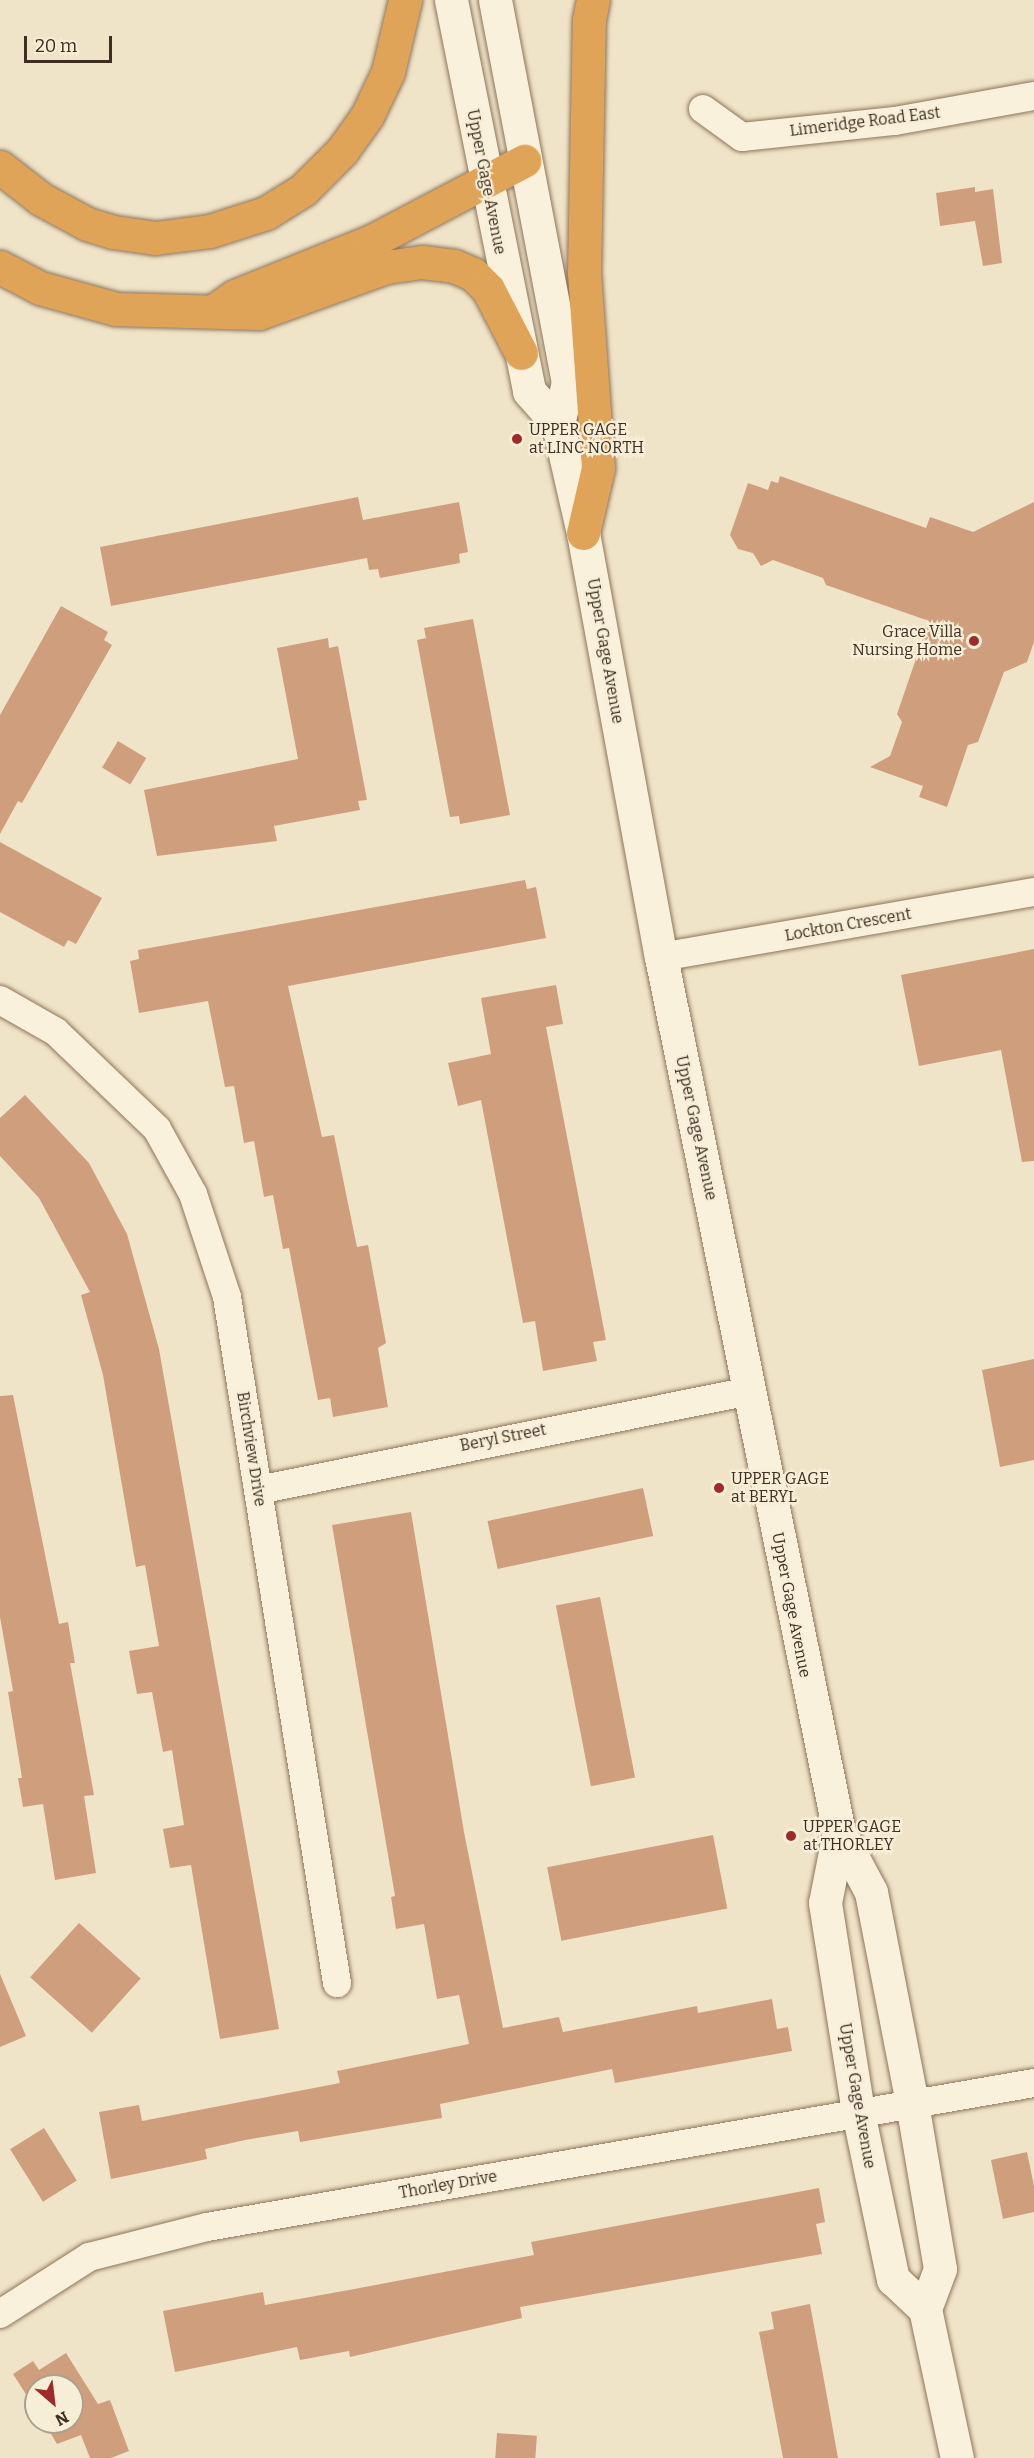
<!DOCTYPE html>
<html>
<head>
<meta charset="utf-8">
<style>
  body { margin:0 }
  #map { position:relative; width:1034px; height:2458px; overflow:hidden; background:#f0e4c8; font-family:Bitter,serif }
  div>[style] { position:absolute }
  .building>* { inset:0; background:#cf9f7d; transform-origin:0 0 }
  .roads { filter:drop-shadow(0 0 2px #8d765c) drop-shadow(0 0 2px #8d765c) }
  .street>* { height:28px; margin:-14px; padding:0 14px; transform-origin:14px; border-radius:14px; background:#faf1dc }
  .secondary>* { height:33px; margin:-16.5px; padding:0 16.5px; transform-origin:16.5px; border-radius:16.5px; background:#faf1dc }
  .highway>* { height:33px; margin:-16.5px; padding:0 16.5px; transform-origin:16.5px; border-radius:16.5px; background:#e0a458 }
  .dots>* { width:16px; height:16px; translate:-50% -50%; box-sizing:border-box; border:3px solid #f7eed8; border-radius:50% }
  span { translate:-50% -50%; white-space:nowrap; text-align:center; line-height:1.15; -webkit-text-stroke:4.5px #f7eed8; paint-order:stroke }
  .street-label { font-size:16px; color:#3d2e20 }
  .poi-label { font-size:16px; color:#3d2e20 }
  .left { translate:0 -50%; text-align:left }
  .right { translate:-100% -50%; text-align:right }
  .north { position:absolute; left:24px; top:2374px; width:60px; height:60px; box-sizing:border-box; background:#f7eed8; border:2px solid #ada18e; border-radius:50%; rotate:152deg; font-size:16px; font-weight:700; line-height:24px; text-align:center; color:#3d2e20 }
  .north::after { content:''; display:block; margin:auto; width:21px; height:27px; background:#9e2a2b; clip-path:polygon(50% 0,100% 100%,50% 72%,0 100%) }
  .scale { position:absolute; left:24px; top:36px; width:88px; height:27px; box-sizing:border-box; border:3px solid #3d2e20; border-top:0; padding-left:8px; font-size:18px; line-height:21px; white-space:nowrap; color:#3d2e20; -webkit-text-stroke:4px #f7eed8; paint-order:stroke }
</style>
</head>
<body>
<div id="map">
  <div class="building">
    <i style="clip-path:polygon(975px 187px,975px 192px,993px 189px,1002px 263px,983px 266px,975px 221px,940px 226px,936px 193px)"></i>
    <i style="clip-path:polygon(780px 476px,926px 528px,930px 517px,973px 532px,1034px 502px,1034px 642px,1027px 662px,1004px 672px,978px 742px,968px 745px,947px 807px,919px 797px,923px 786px,870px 767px,890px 756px,902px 722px,897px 714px,929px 621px,826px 585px,823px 578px,773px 560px,761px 566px,753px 553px,738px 549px,730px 535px,748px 483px,768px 490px,771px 481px,778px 483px)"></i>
    <i style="clip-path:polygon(358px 497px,363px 520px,459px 502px,468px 552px,459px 554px,460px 563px,380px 578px,378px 569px,369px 570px,367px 558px,111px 606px,100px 547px)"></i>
    <i style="clip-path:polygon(61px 606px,108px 632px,104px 640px,112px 645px,22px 803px,18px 801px,0 834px,0 715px)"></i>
    <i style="clip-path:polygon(473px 619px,510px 815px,460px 824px,459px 816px,450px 817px,417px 640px,426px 638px,424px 628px)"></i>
    <i style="clip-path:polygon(328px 638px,329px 648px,338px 646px,367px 800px,358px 801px,360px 810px,274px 826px,277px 841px,157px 856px,144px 790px,298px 759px,277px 648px)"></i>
    <i style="left:118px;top:741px;width:33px;height:31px;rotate:31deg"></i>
    <i style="clip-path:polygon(0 842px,102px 898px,76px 944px,68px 940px,64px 947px,0 912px)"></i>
    <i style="clip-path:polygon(525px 880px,527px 889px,536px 887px,546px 938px,288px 986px,322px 1137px,334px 1135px,357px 1247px,368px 1245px,386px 1343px,378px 1348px,388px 1407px,333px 1417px,330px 1398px,318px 1400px,289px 1248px,283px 1249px,273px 1195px,264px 1197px,254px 1141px,244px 1143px,234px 1086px,225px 1087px,208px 1001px,139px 1013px,130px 961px,139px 959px,138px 950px)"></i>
    <i style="clip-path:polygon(1034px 949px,1034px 1161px,1022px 1162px,1001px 1050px,919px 1066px,901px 975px)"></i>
    <i style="clip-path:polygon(556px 985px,563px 1024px,546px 1027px,606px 1340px,593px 1342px,597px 1361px,543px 1371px,535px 1321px,523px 1323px,481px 1100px,458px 1106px,448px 1063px,491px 1054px,481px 998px)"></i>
    <i style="clip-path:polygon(25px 1095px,89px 1163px,127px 1234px,159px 1349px,279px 2029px,220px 2039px,191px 1865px,170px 1868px,163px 1829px,184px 1825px,172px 1750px,163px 1752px,152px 1692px,137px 1694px,129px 1651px,159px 1646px,145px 1565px,136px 1567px,103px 1375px,81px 1295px,90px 1292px,39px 1198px,0 1156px,0 1118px)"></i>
    <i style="clip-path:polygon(1034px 1359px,1034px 1460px,1000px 1467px,982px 1370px)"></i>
    <i style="clip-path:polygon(13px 1395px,59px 1624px,68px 1622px,75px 1663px,70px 1663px,94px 1795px,84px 1796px,96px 1873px,55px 1880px,43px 1804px,23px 1807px,18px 1778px,22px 1778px,8px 1692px,13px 1691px,0 1617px,0 1396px)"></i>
    <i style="left:643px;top:1488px;width:49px;height:159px;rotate:78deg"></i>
    <i style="clip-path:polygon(411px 1512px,464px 1832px,503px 2028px,559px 2017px,563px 2032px,697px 2006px,698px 2013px,772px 1999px,777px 2029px,788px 2027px,792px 2051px,615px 2083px,612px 2069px,440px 2104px,442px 2118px,300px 2142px,298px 2131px,245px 2140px,205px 2149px,207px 2159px,111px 2179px,99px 2112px,139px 2105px,142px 2121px,340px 2083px,337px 2071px,469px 2044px,459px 1995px,437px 1999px,424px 1924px,396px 1929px,391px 1897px,395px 1896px,332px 1525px)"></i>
    <i style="left:600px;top:1597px;width:184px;height:45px;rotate:79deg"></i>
    <i style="left:713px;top:1835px;width:75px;height:169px;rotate:79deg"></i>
    <i style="left:79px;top:1923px;width:83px;height:73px;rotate:42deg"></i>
    <i style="clip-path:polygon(0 1974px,26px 2036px,0 2047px)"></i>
    <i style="left:44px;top:2128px;width:62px;height:40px;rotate:58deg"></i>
    <i style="clip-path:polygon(1027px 2152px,1034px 2186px,1034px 2212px,1003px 2219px,991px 2160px)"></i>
    <i style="clip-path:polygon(819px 2188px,825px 2222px,816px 2224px,822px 2254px,520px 2307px,522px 2318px,350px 2357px,349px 2351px,300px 2360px,297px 2347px,175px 2372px,163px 2311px,263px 2292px,265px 2305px,349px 2290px,534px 2255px,531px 2242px)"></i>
    <i style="clip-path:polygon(810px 2304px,826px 2391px,838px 2458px,783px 2458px,759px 2332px,774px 2329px,771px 2312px)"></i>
    <i style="clip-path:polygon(66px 2353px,98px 2404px,110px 2400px,129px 2451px,111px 2458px,90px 2458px,81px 2435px,57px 2444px,44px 2422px,72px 2422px,72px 2386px,36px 2386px,36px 2410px,13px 2374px,33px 2361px,39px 2370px)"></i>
    <i style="left:497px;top:2433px;width:40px;height:25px;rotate:4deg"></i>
  </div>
  <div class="roads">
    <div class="street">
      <i style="left:703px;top:109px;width:48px;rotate:35.7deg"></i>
      <i style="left:742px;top:137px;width:154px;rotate:-6deg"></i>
      <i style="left:895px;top:121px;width:141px;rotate:-10.2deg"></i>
      <i style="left:661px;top:957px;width:379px;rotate:-9.9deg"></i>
      <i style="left:0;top:1000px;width:64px;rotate:29.7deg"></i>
      <i style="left:56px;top:1032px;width:140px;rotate:43.8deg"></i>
      <i style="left:157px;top:1129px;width:74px;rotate:61deg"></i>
      <i style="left:193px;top:1194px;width:108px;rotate:71.7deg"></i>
      <i style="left:227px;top:1297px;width:695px;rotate:80.89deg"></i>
      <i style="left:258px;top:1490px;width:502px;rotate:-11.38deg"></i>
      <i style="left:0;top:2314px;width:106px;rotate:-32.6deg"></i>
      <i style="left:89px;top:2257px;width:122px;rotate:-14.3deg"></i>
      <i style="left:207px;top:2227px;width:839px;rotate:-9.88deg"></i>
    </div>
    <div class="secondary">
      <i style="left:451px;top:0;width:399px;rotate:78.7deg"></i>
      <i style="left:529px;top:391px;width:44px;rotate:48.7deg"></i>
      <i style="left:495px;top:0;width:389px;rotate:79.2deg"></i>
      <i style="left:568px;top:382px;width:43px;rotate:103.4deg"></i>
      <i style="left:558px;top:424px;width:112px;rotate:77.1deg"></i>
      <i style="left:583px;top:533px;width:431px;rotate:79.6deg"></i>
      <i style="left:661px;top:957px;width:893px;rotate:78.5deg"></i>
      <i style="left:839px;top:1832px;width:68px;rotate:61.9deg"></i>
      <i style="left:871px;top:1892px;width:215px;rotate:79deg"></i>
      <i style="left:912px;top:2103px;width:168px;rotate:80.4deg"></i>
      <i style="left:940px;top:2269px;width:43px;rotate:110.6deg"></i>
      <i style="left:925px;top:2309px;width:152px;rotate:77.9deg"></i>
      <i style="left:839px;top:1832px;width:72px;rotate:101.2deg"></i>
      <i style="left:825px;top:1903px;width:212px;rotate:81deg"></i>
      <i style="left:858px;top:2112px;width:171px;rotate:78.2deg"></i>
      <i style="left:893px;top:2279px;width:44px;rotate:43.2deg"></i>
    </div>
    <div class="highway">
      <i style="left:0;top:167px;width:52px;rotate:38deg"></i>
      <i style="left:41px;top:199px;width:52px;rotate:28.5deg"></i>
      <i style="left:87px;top:224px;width:27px;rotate:17deg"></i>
      <i style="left:113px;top:232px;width:42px;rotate:8.1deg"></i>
      <i style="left:155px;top:238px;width:55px;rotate:-7.3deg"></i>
      <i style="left:210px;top:231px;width:59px;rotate:-17.8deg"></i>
      <i style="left:266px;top:213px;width:44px;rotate:-31.9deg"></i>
      <i style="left:303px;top:190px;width:55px;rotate:-45deg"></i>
      <i style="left:342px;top:151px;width:43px;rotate:-54.5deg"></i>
      <i style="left:367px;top:116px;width:49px;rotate:-64.5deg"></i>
      <i style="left:388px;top:72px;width:74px;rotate:-76.7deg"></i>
      <i style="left:0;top:267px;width:45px;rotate:27.7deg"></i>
      <i style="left:40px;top:288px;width:79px;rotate:15.4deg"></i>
      <i style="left:116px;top:309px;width:143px;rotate:1.6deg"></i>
      <i style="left:259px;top:313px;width:135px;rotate:-19.9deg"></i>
      <i style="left:386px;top:267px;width:36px;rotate:-8deg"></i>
      <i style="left:422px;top:262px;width:32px;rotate:7deg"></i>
      <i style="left:454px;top:266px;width:21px;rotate:23deg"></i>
      <i style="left:473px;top:274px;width:21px;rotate:45deg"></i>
      <i style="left:488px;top:289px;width:72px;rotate:62.7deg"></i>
      <i style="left:215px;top:310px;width:24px;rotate:-35deg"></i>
      <i style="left:235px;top:296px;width:150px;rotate:-21.9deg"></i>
      <i style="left:374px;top:240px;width:170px;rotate:-27.8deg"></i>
      <i style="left:583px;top:533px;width:67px;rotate:-77deg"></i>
      <i style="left:598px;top:468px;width:196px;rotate:-94.1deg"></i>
      <i style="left:584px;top:273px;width:253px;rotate:-88.9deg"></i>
      <i style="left:589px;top:20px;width:20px;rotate:-79deg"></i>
    </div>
  </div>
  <div class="dots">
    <i style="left:517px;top:439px;background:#9e2a2b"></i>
    <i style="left:974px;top:641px;background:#9e2a2b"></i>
    <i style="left:719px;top:1488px;background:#9e2a2b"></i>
    <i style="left:791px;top:1836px;background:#9e2a2b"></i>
  </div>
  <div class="street-label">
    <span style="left:865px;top:122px;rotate:-7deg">Limeridge Road East</span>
    <span style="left:486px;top:182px;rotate:79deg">Upper Gage Avenue</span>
    <span style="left:605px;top:651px;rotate:80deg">Upper Gage Avenue</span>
    <span style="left:848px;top:925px;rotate:-10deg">Lockton Crescent</span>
    <span style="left:696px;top:1128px;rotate:78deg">Upper Gage Avenue</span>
    <span style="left:503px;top:1438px;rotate:-11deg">Beryl Street</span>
    <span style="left:251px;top:1449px;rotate:81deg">Birchview Drive</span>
    <span style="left:791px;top:1605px;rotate:79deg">Upper Gage Avenue</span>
    <span style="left:857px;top:2096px;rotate:80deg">Upper Gage Avenue</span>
    <span style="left:448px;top:2185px;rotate:-10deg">Thorley Drive</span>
  </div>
  <div class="poi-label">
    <span class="left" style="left:529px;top:439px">UPPER GAGE<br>at LINC NORTH</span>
    <span class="right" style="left:962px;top:641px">Grace Villa<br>Nursing Home</span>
    <span class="left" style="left:731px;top:1488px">UPPER GAGE<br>at BERYL</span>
    <span class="left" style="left:803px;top:1836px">UPPER GAGE<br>at THORLEY</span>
  </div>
  <div class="north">N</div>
  <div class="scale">20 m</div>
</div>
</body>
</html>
